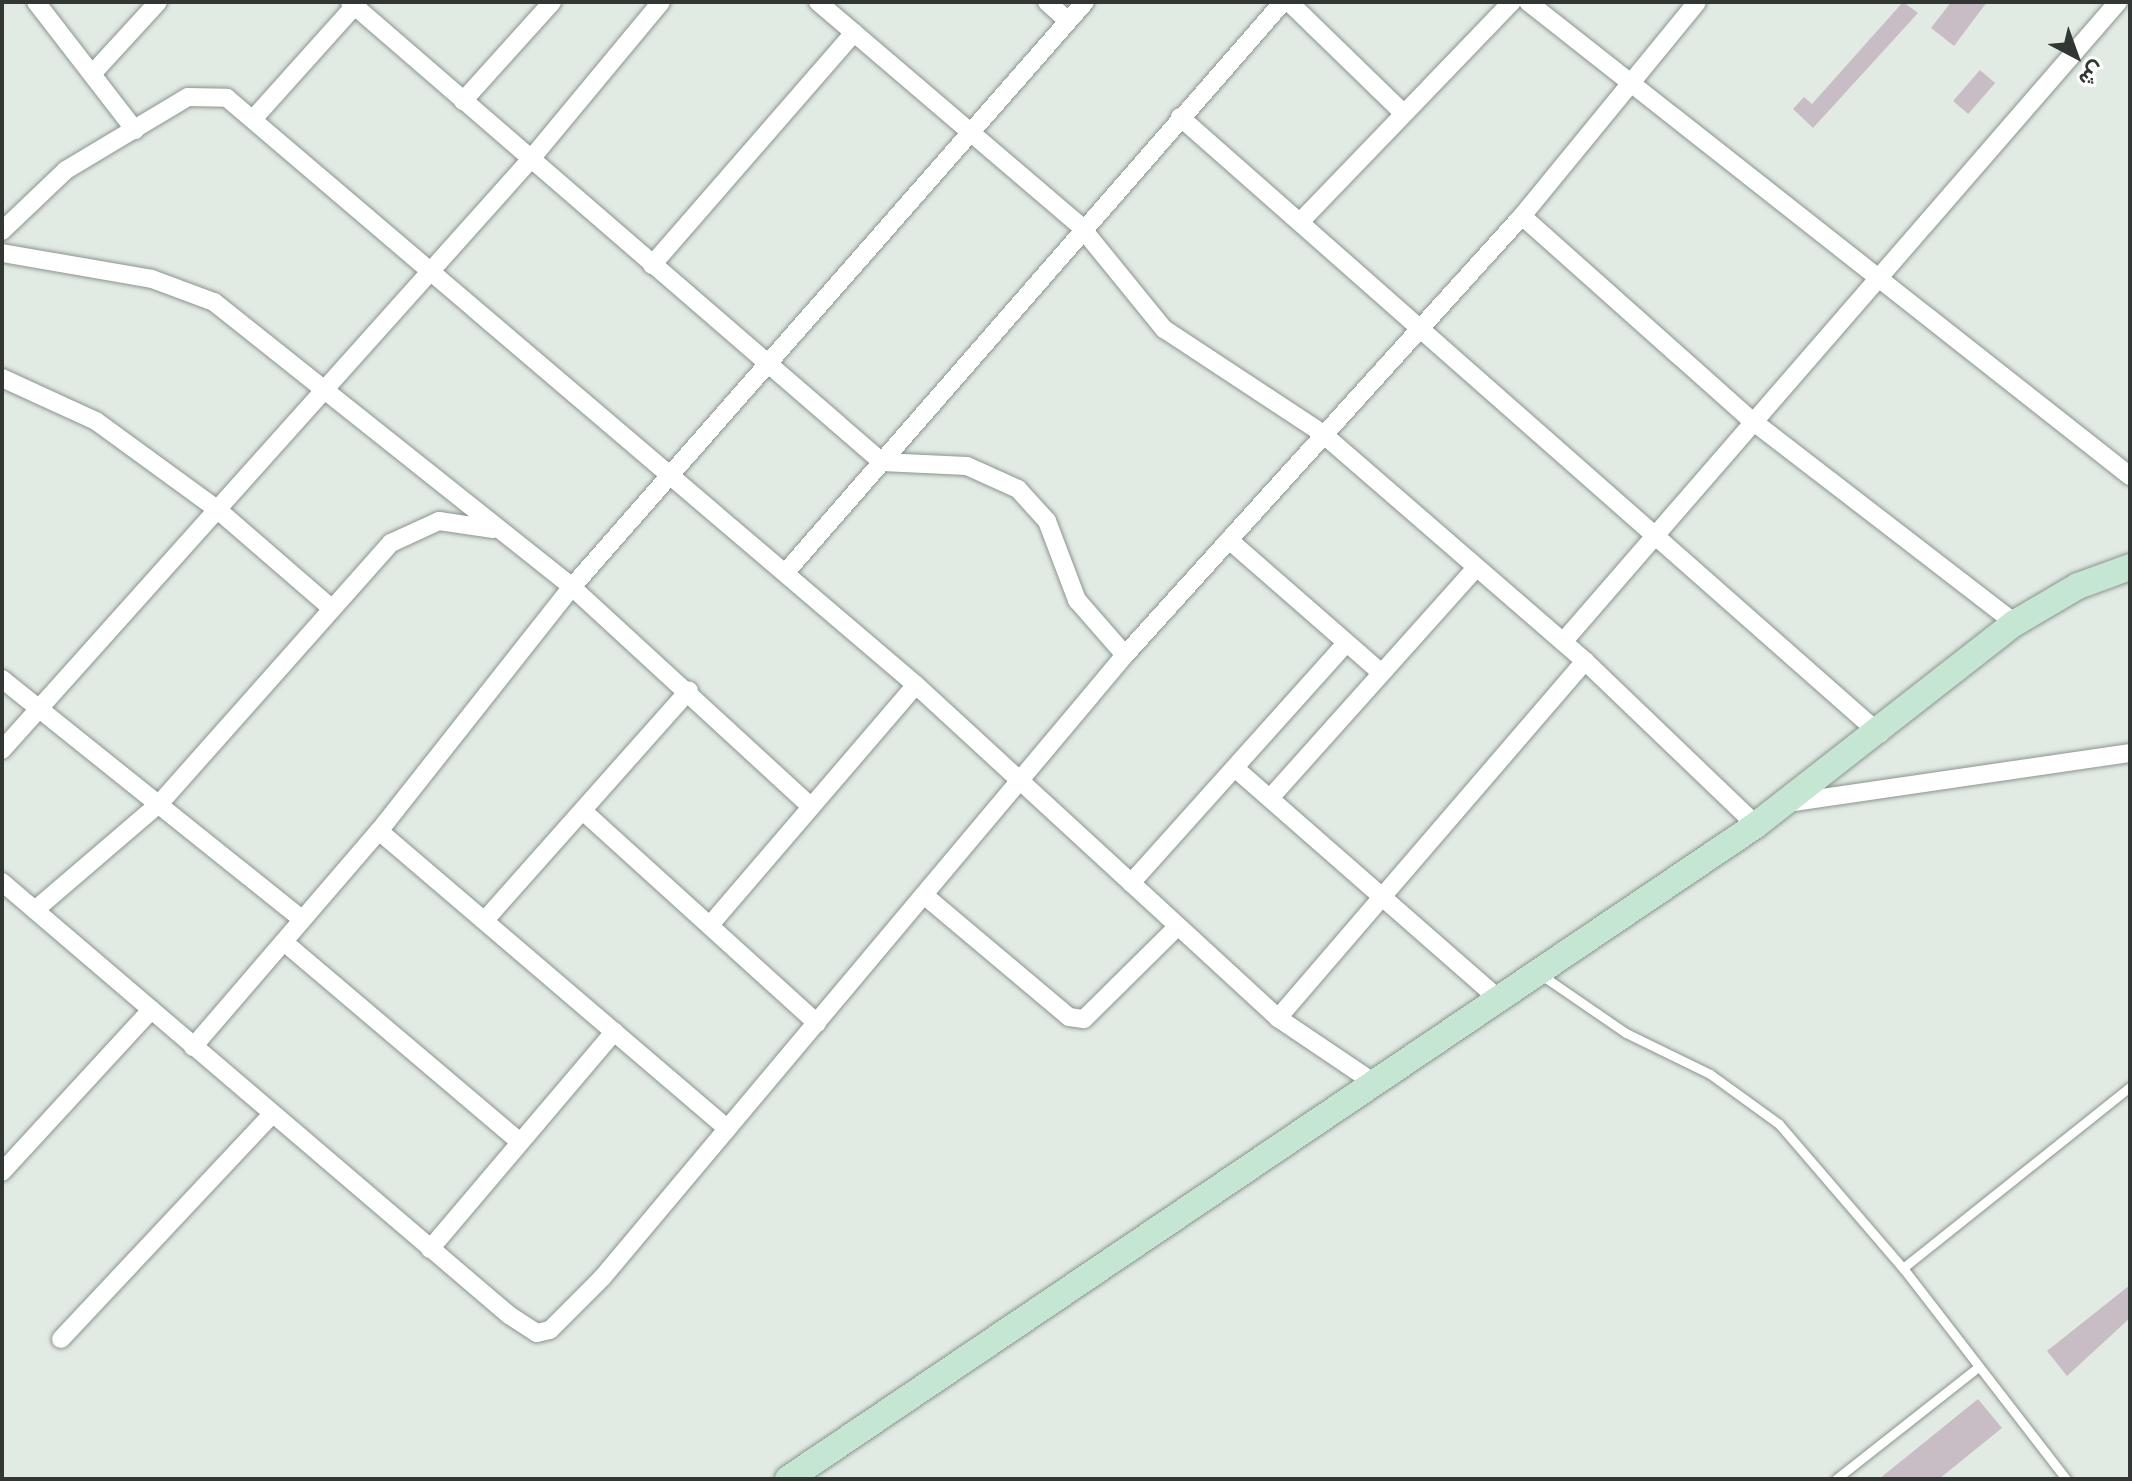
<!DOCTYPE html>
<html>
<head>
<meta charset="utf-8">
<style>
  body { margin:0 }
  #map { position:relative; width:2132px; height:1481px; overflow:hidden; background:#e1ebe4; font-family:Signika,Vazirmatn,sans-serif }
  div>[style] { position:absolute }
  .building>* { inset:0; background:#c8bdc4; transform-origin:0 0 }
  .roads { filter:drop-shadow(0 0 2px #8b948d) drop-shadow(0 0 2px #8b948d) }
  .lane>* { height:9px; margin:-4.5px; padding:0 4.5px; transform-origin:4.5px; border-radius:4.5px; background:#fff }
  .street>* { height:18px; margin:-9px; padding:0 9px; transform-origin:9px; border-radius:9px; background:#fff }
  .secondary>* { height:26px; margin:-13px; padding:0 13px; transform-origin:13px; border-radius:13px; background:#c5e6d3 }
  span { translate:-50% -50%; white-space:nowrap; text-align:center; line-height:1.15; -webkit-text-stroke:7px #fff; paint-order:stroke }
  .frame { position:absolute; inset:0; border:4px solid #333734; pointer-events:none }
  .north { position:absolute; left:2036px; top:16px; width:80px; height:80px; -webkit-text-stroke:6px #fff; paint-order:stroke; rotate:139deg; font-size:22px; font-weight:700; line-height:32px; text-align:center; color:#333734 }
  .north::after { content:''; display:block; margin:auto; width:28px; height:36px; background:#333734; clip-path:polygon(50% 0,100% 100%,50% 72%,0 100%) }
</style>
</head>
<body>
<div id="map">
  <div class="building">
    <i style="clip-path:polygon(1903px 2px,1918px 13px,1813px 128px,1793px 109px,1804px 97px,1812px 104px)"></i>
    <i style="clip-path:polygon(1951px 2px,1987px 2px,1954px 46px,1931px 28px)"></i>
    <i style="left:1980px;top:70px;width:20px;height:41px;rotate:41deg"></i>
    <i style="clip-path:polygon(2130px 1285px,2130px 1318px,2067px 1376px,2047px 1351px)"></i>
    <i style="clip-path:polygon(1978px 1399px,2002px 1428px,1939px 1479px,1879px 1479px)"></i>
  </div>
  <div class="roads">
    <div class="lane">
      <i style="left:1540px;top:974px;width:104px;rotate:34.5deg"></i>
      <i style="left:1626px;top:1033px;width:93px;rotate:26deg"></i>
      <i style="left:1710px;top:1074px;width:85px;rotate:35.9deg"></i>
      <i style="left:1779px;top:1124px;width:190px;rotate:49.3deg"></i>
      <i style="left:1903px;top:1268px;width:267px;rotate:52.3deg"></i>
      <i style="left:1903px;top:1268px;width:290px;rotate:-38.6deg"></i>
      <i style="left:1836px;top:1479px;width:179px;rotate:-38.2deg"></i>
    </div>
    <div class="street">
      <i style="left:36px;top:2px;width:162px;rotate:52.3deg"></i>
      <i style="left:350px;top:2px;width:703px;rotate:40.85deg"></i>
      <i style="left:882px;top:462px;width:85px;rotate:2.7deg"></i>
      <i style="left:967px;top:466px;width:56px;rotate:24.3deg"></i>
      <i style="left:1018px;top:489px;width:43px;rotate:47.8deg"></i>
      <i style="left:1047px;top:521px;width:85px;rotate:69.2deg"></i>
      <i style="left:1077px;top:600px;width:73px;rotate:48.9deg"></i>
      <i style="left:818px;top:2px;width:346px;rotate:40.5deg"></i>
      <i style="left:1081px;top:227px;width:132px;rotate:50.9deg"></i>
      <i style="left:1164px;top:329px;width:191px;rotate:33.4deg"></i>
      <i style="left:1323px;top:434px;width:347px;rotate:40.9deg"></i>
      <i style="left:1585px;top:661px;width:237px;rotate:43.8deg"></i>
      <i style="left:1047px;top:2px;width:28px;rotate:42deg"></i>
      <i style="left:1289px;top:2px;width:156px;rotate:44.2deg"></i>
      <i style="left:1528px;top:2px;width:766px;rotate:38.22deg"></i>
      <i style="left:93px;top:73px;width:96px;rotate:-47.5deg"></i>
      <i style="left:463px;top:101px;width:133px;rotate:-48deg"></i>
      <i style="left:1180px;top:117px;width:933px;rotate:41.39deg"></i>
      <i style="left:254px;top:118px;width:156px;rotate:-48.1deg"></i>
      <i style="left:1522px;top:216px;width:305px;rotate:41.7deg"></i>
      <i style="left:1750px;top:419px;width:334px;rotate:37.6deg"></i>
      <i style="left:1300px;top:222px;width:306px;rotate:-46.1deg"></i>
      <i style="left:2px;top:231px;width:88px;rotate:-43.6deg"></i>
      <i style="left:66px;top:170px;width:142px;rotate:-30.9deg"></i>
      <i style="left:188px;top:97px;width:39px;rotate:1deg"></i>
      <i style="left:227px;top:98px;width:905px;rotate:40.43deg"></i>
      <i style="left:916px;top:685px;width:492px;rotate:42.6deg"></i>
      <i style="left:1278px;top:1018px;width:118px;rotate:34deg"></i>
      <i style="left:2px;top:253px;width:152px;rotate:9.8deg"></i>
      <i style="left:152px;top:279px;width:66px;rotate:20.4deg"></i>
      <i style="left:214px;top:302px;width:458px;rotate:38.5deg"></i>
      <i style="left:572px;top:587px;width:325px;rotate:42.6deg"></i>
      <i style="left:652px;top:265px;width:308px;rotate:-49deg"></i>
      <i style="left:2px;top:378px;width:103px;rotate:24.6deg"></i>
      <i style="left:96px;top:421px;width:151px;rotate:36.1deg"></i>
      <i style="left:218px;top:510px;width:148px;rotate:40.9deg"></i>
      <i style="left:1229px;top:540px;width:199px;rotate:41.1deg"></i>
      <i style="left:785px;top:573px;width:758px;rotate:-48.91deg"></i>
      <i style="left:1563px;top:642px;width:847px;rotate:-49.07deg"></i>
      <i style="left:2px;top:679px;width:384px;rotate:38.7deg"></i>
      <i style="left:2px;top:750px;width:792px;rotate:-48.17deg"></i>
      <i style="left:530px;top:160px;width:205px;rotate:-50.3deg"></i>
      <i style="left:1236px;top:769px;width:349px;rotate:41.2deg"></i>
      <i style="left:1271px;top:797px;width:307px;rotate:-48.2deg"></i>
      <i style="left:1787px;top:803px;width:347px;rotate:-8.3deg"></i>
      <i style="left:583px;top:811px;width:316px;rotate:42.2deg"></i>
      <i style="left:379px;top:831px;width:458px;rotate:40.5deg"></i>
      <i style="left:2px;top:882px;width:667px;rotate:40.5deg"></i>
      <i style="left:509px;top:1315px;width:33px;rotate:33deg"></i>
      <i style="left:537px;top:1333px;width:13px;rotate:-13deg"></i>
      <i style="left:550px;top:1330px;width:74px;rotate:-45deg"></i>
      <i style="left:602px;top:1278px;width:813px;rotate:-49.99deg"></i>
      <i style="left:1125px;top:655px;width:592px;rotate:-47.88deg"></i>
      <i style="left:1522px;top:216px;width:276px;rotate:-50.7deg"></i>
      <i style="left:1131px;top:883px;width:322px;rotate:-48.1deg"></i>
      <i style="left:924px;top:895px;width:189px;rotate:40.1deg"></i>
      <i style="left:1069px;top:1017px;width:15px;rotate:8deg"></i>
      <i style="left:1084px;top:1019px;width:131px;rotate:-44.7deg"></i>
      <i style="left:35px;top:910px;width:165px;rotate:-40.6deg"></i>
      <i style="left:160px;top:803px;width:348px;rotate:-48.4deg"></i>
      <i style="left:391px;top:543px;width:53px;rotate:-24.6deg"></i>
      <i style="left:439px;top:521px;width:55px;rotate:8.4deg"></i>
      <i style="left:485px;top:920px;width:307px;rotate:-48.4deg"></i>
      <i style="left:710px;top:925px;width:316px;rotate:-49.4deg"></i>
      <i style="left:284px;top:942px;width:308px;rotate:40.3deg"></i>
      <i style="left:1278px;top:1018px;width:471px;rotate:-49.3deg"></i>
      <i style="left:193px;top:1047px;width:285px;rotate:-49.3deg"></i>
      <i style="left:379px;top:831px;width:311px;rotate:-51.7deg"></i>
      <i style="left:572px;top:587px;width:778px;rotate:-48.75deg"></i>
      <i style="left:2px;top:1172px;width:219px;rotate:-47.4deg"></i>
      <i style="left:430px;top:1249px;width:285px;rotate:-49.7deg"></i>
      <i style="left:61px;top:1339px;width:308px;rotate:-46.8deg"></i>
    </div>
    <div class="secondary">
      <i style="left:788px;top:1479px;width:1168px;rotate:-34.04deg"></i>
      <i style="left:1756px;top:825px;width:328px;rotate:-38deg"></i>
      <i style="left:2015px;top:623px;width:73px;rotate:-30.4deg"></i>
      <i style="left:2078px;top:586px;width:55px;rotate:-20.1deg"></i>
    </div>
  </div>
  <div class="frame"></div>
  <div class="north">ش</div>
</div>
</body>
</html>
